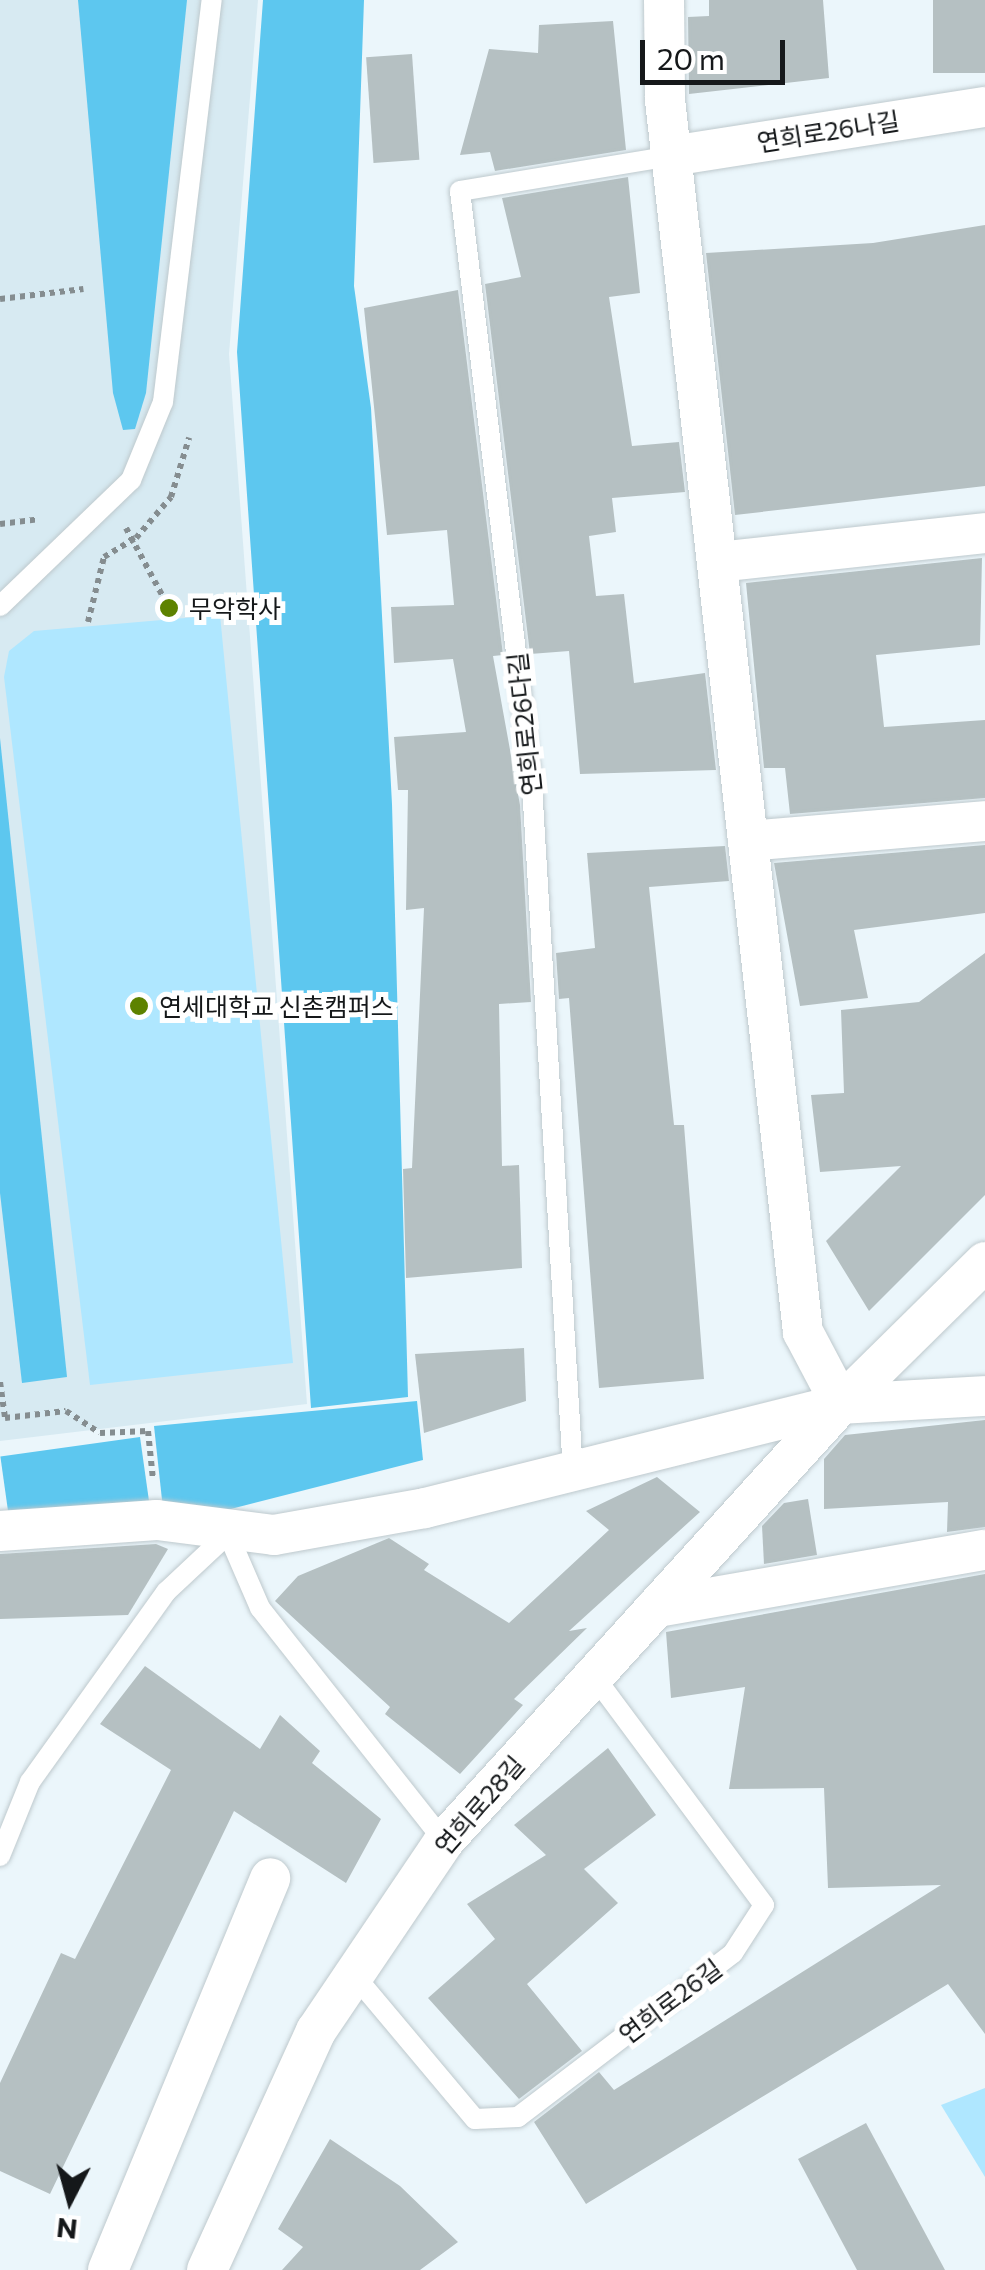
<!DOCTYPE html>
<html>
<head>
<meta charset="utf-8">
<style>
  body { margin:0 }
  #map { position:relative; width:985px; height:2270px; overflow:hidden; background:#ebf6fb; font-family:Commissioner,"Noto Sans KR",sans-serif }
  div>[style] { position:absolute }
  .built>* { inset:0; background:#d7eaf2 }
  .green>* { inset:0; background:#afe7ff }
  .forest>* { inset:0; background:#5dc7ef; transform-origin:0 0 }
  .building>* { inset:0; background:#b5c0c2; transform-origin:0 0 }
  .path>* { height:6px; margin-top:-3px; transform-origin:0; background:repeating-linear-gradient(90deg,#858d90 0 5px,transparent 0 10px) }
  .roads { filter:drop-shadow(0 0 2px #bec9cd) drop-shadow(0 0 2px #bec9cd) }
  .lane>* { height:20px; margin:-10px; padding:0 10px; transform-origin:10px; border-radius:10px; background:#fff }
  .street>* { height:40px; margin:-20px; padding:0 20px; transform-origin:20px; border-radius:20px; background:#fff }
  .dots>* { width:28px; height:28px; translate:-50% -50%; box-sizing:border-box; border:5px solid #fff; border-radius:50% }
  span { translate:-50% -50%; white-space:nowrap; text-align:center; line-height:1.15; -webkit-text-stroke:10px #fff; paint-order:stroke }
  .street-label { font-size:25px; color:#15181a }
  .poi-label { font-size:25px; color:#15181a }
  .left { translate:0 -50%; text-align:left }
  .north { position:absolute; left:20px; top:2150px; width:100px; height:100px; -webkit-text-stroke:8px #fff; paint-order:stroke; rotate:186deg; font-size:28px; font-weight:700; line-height:40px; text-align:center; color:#15181a }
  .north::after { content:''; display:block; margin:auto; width:35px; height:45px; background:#15181a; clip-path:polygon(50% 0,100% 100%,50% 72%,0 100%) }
  .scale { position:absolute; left:640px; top:40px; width:145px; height:45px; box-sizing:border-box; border:5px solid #15181a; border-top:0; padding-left:12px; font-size:30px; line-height:35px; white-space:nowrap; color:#15181a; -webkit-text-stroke:8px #fff; paint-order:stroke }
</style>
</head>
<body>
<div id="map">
  <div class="built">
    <i style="clip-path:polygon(0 0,258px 0,229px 354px,307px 1404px,0 1441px)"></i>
  </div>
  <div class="green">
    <i style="clip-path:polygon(220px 615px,293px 1363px,90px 1385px,4px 677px,9px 651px,34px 631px)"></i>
    <i style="clip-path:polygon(985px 2088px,985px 2177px,941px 2105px)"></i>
  </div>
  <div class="forest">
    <i style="clip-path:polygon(78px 0,187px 0,146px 393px,135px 429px,123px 430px,113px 393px)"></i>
    <i style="clip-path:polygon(263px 0,364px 0,354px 286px,371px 408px,392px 804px,408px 1397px,311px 1408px,237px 352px)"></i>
    <i style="clip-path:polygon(0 738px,67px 1377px,22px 1383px,0 1193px)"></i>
    <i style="clip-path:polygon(417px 1401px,423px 1460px,223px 1511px,163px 1509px,154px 1426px)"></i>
    <i style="left:140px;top:1437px;width:73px;height:141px;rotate:82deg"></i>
  </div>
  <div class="building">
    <i style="clip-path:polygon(709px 0,823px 0,829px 78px,689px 94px,688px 17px,709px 16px)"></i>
    <i style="left:933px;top:0;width:52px;height:73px"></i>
    <i style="clip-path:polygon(613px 21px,626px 150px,495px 171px,490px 152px,460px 155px,489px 49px,538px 53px,539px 25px)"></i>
    <i style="left:412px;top:54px;width:106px;height:46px;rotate:86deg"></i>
    <i style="clip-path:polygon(628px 177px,640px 293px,609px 297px,632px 446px,679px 442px,685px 492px,612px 498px,616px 532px,589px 536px,596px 596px,624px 594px,634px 683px,705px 673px,716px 770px,580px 774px,569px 651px,530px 654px,485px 284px,521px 277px,502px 198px)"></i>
    <i style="clip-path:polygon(985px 225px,985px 486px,735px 515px,706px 253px,873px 243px)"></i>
    <i style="clip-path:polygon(458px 290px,503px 655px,493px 656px,520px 805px,531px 1002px,499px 1004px,502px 1166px,519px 1165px,522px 1268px,406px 1278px,403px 1169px,412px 1168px,424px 908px,406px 910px,408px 790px,398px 790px,394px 737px,466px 732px,453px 659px,394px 663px,391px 607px,454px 605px,447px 530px,387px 535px,364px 308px)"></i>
    <i style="clip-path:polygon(982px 558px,980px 645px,876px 655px,884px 727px,985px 720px,985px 798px,790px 814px,785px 768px,764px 768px,746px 583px)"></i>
    <i style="clip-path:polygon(985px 845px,985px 913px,854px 930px,868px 998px,800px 1006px,774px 863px)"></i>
    <i style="clip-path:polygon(725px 846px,729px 881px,649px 887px,674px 1125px,684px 1125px,704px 1379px,599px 1388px,569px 998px,559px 999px,556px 953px,595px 948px,587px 853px)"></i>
    <i style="clip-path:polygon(985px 953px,985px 1195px,869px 1311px,826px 1241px,901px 1166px,820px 1172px,811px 1095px,844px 1093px,841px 1010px,919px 1002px)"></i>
    <i style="clip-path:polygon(524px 1348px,526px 1401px,424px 1433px,415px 1354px)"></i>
    <i style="clip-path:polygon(985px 1420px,985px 1527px,947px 1532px,948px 1502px,824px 1509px,824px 1459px,845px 1435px)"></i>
    <i style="clip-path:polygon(657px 1477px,700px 1512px,569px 1631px,587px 1628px,514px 1699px,523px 1705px,460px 1774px,385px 1714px,390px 1707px,275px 1601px,298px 1576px,389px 1538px,429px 1564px,424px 1570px,509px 1623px,609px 1530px,586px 1511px)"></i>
    <i style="clip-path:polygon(808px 1499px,817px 1555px,764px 1564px,762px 1526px,784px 1503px)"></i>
    <i style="clip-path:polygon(156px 1544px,168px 1549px,128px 1615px,0 1619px,0 1554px)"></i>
    <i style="clip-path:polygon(985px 1574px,985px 2034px,948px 1984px,586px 2204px,534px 2122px,599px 2072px,614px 2090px,941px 1885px,828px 1888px,824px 1788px,729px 1789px,745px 1687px,671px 1698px,666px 1632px)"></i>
    <i style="clip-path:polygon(145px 1666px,260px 1749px,280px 1715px,320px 1751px,312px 1763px,381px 1819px,346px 1883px,234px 1811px,50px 2194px,0 2171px,0 2083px,61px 1953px,75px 1959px,171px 1770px,100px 1724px)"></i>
    <i style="clip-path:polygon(608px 1748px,656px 1815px,584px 1869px,618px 1903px,527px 1984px,582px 2051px,519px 2099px,428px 1998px,495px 1939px,467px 1904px,546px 1855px,514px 1825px)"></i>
    <i style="clip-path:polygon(866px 2123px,945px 2270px,857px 2270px,798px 2159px)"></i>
    <i style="clip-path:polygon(330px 2139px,400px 2186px,458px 2242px,420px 2270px,282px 2270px,303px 2247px,278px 2229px)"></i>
  </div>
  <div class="path">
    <i style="left:0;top:299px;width:84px;rotate:-6.9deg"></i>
    <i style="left:0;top:524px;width:38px;rotate:-7deg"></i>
    <i style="left:126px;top:528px;width:91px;rotate:61.7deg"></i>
    <i style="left:88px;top:622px;width:67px;rotate:-76.2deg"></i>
    <i style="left:104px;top:557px;width:37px;rotate:-31deg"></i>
    <i style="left:136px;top:538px;width:54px;rotate:-49.5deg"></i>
    <i style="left:171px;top:497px;width:62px;rotate:-73deg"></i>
    <i style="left:0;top:1382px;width:36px;rotate:82deg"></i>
    <i style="left:5px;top:1418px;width:61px;rotate:-6.5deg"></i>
    <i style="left:66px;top:1411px;width:40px;rotate:32.9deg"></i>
    <i style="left:100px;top:1433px;width:48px;rotate:-2.4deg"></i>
    <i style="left:148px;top:1431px;width:48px;rotate:84.1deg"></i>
  </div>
  <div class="roads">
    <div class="lane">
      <i style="left:0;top:606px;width:182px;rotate:-43.9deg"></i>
      <i style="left:131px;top:480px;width:84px;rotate:-67.7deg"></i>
      <i style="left:163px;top:402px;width:405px;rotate:-83.1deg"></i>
      <i style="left:573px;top:1473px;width:690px;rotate:-93.41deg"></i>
      <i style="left:532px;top:784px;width:597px;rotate:-96.92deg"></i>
      <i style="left:460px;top:191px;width:215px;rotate:-9.4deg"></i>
      <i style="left:0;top:1856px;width:80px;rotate:-67.9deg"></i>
      <i style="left:30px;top:1782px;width:234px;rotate:-54.4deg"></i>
      <i style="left:166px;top:1592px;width:85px;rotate:-43.1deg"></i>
      <i style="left:228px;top:1534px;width:81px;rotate:66.6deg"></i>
      <i style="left:260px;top:1608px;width:297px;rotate:51.7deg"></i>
      <i style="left:354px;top:1975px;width:188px;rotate:50deg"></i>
      <i style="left:475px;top:2119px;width:43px;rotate:-2.7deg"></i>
      <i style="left:518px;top:2117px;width:270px;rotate:-37.3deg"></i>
      <i style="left:733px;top:1953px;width:57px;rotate:-57.1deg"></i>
      <i style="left:764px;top:1905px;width:285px;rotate:-126.6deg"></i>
    </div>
    <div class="street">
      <i style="left:664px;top:0;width:100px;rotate:89.4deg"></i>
      <i style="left:665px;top:100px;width:1240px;rotate:83.61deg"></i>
      <i style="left:803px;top:1332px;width:81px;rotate:62.2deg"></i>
      <i style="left:672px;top:156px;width:317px;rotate:-8.9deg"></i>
      <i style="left:718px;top:562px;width:269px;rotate:-6.2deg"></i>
      <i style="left:748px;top:841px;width:238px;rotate:-4.8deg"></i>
      <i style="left:0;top:1531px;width:157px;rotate:-4deg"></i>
      <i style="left:157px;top:1520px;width:118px;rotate:7.3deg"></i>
      <i style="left:274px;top:1535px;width:153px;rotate:-10.1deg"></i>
      <i style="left:425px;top:1508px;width:429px;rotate:-14deg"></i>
      <i style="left:841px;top:1404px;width:144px;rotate:-3.2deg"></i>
      <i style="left:657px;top:1607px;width:333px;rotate:-9.9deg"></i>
      <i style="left:108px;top:2270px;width:424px;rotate:-67.5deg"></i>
      <i style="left:207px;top:2270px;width:263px;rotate:-65.5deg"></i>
      <i style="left:316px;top:2031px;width:229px;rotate:-56deg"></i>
      <i style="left:444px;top:1841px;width:590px;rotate:-47.75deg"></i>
      <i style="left:841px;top:1404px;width:202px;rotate:-44.6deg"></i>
    </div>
  </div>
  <div class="dots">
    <i style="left:169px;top:608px;background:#5d8200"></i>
    <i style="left:139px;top:1006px;background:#5d8200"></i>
  </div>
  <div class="street-label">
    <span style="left:828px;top:131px;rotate:-9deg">연희로26나길</span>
    <span style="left:524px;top:724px;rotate:-96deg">연희로26다길</span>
    <span style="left:479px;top:1805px;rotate:-49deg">연희로28길</span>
    <span style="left:670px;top:2001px;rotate:-37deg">연희로26길</span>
  </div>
  <div class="poi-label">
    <span class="left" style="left:189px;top:608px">무악학사</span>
    <span class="left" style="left:159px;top:1006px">연세대학교 신촌캠퍼스</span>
  </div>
  <div class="north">N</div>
  <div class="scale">20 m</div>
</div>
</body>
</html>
